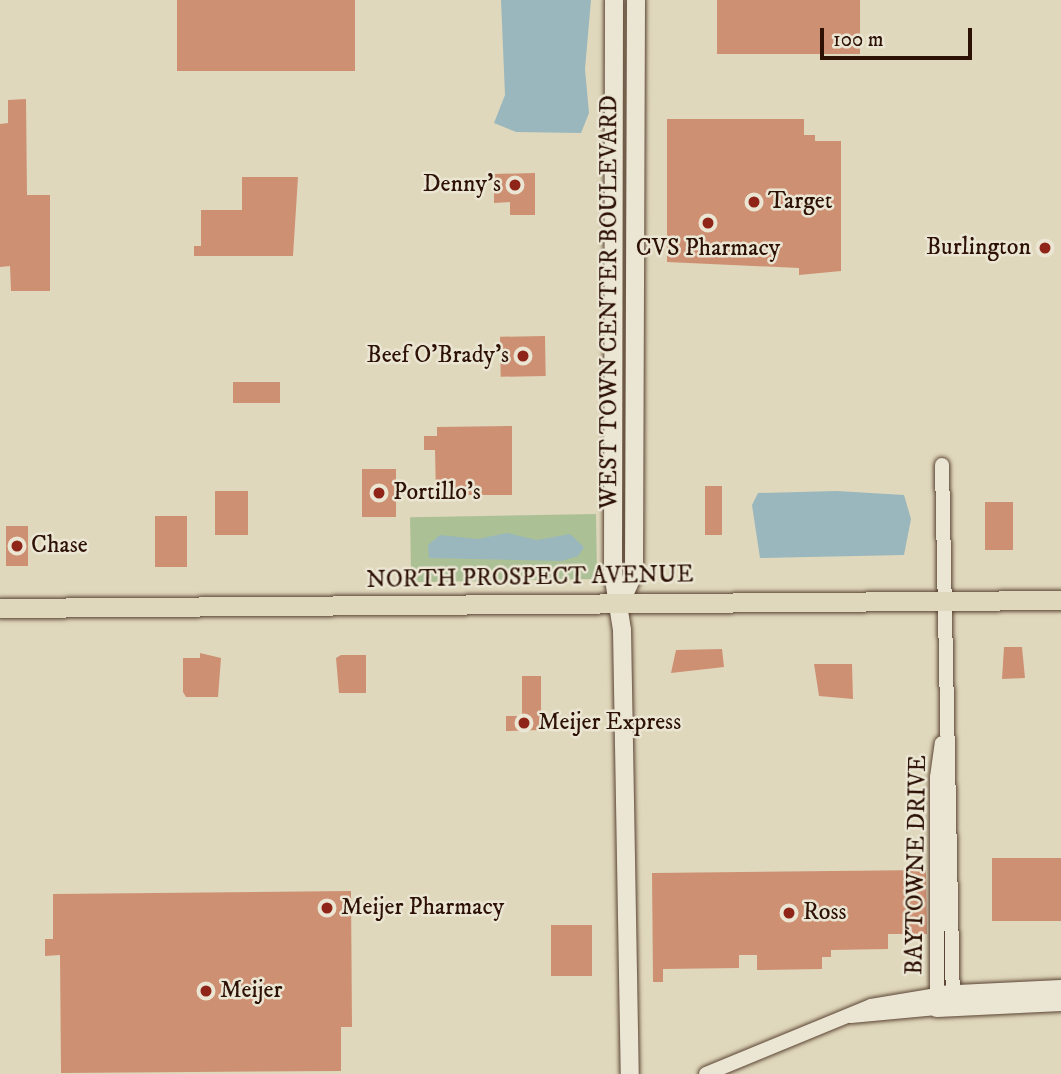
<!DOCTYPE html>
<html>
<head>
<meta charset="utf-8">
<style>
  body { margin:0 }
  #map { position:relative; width:1061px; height:1074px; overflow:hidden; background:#e0d8bc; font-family:"IM FELL DW Pica",serif }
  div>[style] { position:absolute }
  .green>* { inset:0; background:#acc096; transform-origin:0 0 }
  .water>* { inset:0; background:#99b7bc }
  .building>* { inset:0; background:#ce9073; transform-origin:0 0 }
  .roads { filter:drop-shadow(0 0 2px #5a4333) drop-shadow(0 0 2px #5a4333) }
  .tertiary>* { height:14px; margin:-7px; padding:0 7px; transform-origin:7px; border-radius:7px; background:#ebe6d3 }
  .secondary>* { height:18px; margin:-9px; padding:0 9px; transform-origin:9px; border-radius:9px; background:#ebe6d3 }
  .primary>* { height:19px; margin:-9.5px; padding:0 9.5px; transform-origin:9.5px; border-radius:9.5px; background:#e0d8bc }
  .dots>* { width:19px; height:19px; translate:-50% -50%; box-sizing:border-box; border:4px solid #ebe6d3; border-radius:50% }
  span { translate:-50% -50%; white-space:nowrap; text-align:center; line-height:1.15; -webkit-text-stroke:5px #ebe6d3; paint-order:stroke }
  .poi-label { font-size:24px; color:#2d1105 }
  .right { translate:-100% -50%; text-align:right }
  .left { translate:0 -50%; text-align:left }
  .street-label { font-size:24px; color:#2d1105 }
  .scale { position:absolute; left:820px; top:28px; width:152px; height:32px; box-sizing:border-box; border:4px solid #2d1105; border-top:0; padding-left:9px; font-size:21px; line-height:24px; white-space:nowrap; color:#2d1105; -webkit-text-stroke:5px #ebe6d3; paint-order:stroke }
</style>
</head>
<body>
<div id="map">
  <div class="green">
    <i style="left:596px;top:514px;width:65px;height:186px;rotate:89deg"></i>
  </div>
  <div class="water">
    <i style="clip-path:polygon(501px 0,591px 0,585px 69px,589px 113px,581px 133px,516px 132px,494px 123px,505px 95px)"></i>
    <i style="clip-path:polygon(837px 491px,904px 495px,911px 519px,904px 555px,760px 558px,752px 505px,758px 493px)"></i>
    <i style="clip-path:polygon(507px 533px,537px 540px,570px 534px,584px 547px,578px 556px,562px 561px,429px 558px,428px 545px,440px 535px,478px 539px)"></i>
  </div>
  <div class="building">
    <i style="left:177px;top:0;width:178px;height:71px"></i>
    <i style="left:717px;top:0;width:143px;height:54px"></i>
    <i style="clip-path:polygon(26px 99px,27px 195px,50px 195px,50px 291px,11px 291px,10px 266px,0 267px,0 124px,8px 123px,8px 100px)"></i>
    <i style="clip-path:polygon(667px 119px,804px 119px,804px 135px,815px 135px,815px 141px,841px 141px,841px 271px,799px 275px,799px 268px,667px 262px)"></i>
    <i style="clip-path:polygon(535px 173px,535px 215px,510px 215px,510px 202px,494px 203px,494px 174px)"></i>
    <i style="clip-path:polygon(242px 177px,298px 177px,293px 256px,194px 256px,194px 246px,201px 246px,201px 210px,242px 210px)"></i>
    <i style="left:545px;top:336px;width:40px;height:45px;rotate:89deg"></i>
    <i style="left:233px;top:382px;width:47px;height:21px"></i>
    <i style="clip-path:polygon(512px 426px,512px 495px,436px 495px,435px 450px,424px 450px,424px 436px,437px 436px,437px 427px)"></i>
    <i style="left:362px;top:469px;width:34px;height:48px"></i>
    <i style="left:705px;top:486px;width:17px;height:49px"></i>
    <i style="left:248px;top:491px;width:44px;height:33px;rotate:90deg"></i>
    <i style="left:985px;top:502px;width:28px;height:48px"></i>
    <i style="left:155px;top:516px;width:32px;height:51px"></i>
    <i style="left:6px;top:526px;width:22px;height:40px"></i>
    <i style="clip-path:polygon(1004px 647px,1022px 647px,1025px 678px,1002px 679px)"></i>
    <i style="clip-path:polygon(722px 649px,724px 667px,671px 673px,676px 650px)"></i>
    <i style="clip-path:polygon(200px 653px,221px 658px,218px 697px,186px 697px,183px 692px,183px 658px,200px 658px)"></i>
    <i style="clip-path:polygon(341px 655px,366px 655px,366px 693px,339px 693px,336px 658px)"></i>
    <i style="clip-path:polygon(814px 664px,852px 664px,853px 699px,819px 696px)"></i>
    <i style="clip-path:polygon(522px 676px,541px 676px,541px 730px,506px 731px,506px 716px,522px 716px)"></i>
    <i style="left:1061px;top:858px;width:63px;height:69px;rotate:90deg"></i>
    <i style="clip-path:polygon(926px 870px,927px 934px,888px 934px,888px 949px,831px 950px,831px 957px,822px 957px,822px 969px,757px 970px,757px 955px,739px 955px,739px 968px,663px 969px,663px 982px,653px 982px,652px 873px)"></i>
    <i style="clip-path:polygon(351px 891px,352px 1027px,341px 1027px,341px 1071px,61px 1073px,60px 955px,45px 956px,45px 939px,53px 939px,53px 894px)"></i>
    <i style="left:551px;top:925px;width:41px;height:51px"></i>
  </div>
  <div class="roads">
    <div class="tertiary">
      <i style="left:942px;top:465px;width:537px;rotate:88.83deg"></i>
      <i style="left:851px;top:1016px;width:86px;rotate:-5.3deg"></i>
      <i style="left:937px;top:1008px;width:231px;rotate:-90deg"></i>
      <i style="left:937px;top:777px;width:34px;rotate:-82deg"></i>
      <i style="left:706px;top:1074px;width:178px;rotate:-22.4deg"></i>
      <i style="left:871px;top:1006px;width:67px;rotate:-9.5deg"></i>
    </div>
    <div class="secondary">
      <i style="left:614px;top:0;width:573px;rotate:90.1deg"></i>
      <i style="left:613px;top:573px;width:58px;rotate:81deg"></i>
      <i style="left:622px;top:630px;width:444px;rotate:89deg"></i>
      <i style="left:621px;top:601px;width:31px;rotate:-65deg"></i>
      <i style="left:634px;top:573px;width:573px;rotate:-89.8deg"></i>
      <i style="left:937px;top:995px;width:124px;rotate:-2.8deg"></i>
      <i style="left:937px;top:1008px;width:124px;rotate:-2.8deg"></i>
    </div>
    <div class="primary">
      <i style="left:0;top:608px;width:1061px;rotate:-0.43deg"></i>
    </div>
  </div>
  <div class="dots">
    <i style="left:515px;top:185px;background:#8f2418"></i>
    <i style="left:754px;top:202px;background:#8f2418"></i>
    <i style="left:708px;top:223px;background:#8f2418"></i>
    <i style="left:1045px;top:248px;background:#8f2418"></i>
    <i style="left:523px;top:356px;background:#8f2418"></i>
    <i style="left:379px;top:493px;background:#8f2418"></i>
    <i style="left:17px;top:546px;background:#8f2418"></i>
    <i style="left:524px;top:723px;background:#8f2418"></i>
    <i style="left:327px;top:908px;background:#8f2418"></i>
    <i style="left:789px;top:913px;background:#8f2418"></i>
    <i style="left:206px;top:991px;background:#8f2418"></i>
  </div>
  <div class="poi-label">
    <span class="right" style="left:501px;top:185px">Denny's</span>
    <span class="left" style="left:768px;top:202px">Target</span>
    <span class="right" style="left:1031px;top:248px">Burlington</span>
    <span style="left:708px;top:249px">CVS Pharmacy</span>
    <span class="right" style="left:509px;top:356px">Beef O'Brady's</span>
    <span class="left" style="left:393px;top:493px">Portillo's</span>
    <span class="left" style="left:31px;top:546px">Chase</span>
    <span class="left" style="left:538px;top:723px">Meijer Express</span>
    <span class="left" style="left:341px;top:908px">Meijer Pharmacy</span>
    <span class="left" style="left:803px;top:913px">Ross</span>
    <span class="left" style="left:220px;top:991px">Meijer</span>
  </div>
  <div class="street-label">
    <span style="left:610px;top:302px;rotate:-90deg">WEST TOWN CENTER BOULEVARD</span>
    <span style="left:530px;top:578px;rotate:-1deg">NORTH PROSPECT AVENUE</span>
    <span style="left:917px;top:865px;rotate:-89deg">BAYTOWNE DRIVE</span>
  </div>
  <div class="scale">100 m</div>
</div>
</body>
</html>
